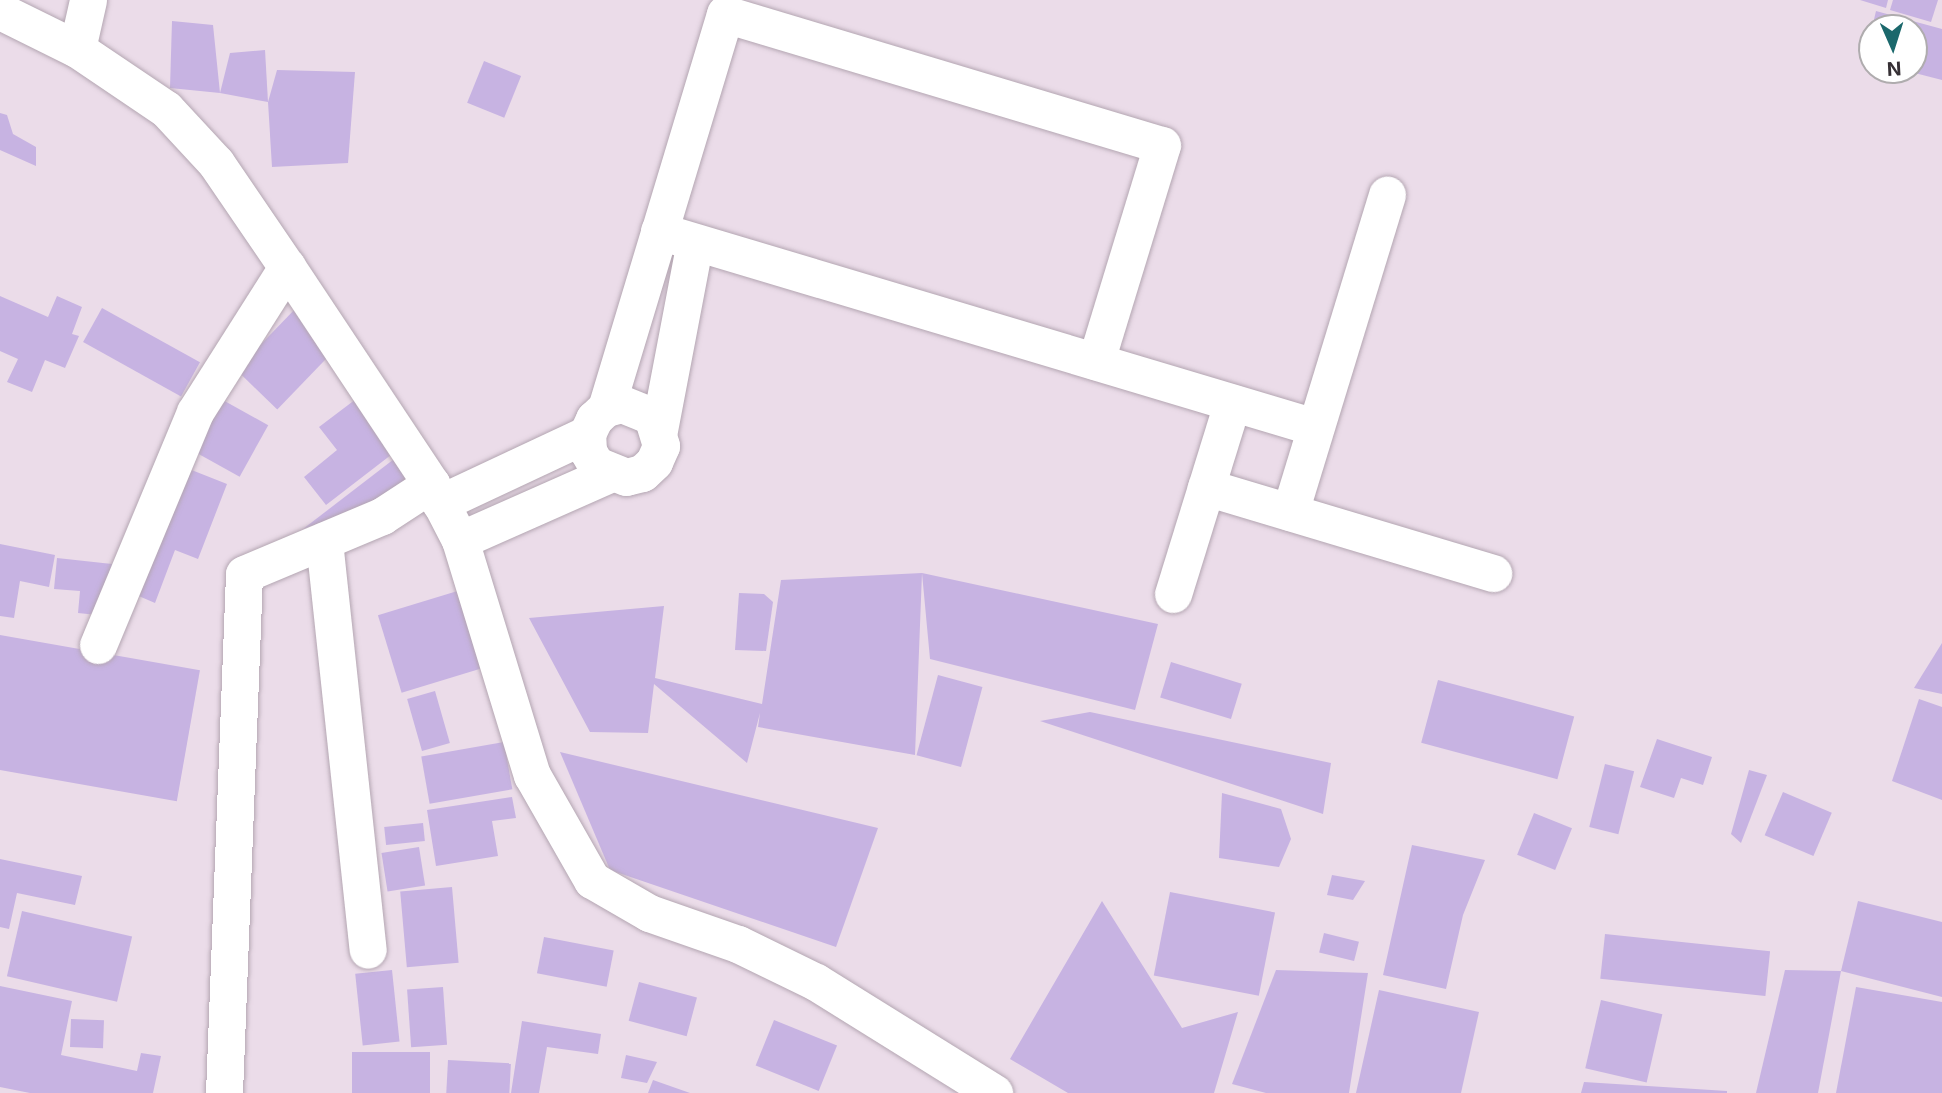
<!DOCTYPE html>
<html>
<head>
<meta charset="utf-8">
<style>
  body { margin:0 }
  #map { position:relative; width:1942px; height:1093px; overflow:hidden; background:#ebdce9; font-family:Inter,sans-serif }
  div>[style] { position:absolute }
  .building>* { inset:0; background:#c7b3e2; transform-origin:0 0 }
  .roads { filter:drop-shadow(0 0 2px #b4a6b2) drop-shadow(0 0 2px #b4a6b2) }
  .minor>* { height:37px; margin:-18.5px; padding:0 18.5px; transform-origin:18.5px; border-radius:18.5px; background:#fff }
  span { translate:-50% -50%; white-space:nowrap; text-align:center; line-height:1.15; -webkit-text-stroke:7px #fff; paint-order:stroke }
  .north { position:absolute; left:1858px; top:14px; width:70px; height:70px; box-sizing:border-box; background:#fff; border:2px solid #afacae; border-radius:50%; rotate:177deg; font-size:19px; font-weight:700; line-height:28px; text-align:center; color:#363035 }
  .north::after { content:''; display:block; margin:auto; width:24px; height:32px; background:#1b686c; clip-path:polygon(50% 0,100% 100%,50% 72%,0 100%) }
</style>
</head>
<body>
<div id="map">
  <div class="building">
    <i style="clip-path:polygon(1860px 0,1888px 0,1886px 8px)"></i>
    <i style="clip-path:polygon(1893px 0,1938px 0,1931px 22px,1890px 10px)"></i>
    <i style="clip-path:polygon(1876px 11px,1942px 29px,1942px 80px,1907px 71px,1914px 70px,1914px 28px,1872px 28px)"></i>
    <i style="clip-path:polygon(172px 21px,213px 25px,220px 93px,170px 88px)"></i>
    <i style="clip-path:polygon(1872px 30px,1872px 61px,1863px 59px)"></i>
    <i style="clip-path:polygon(265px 50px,268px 102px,220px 93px,230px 53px)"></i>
    <i style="left:484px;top:61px;width:40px;height:45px;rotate:22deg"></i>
    <i style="clip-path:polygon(277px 70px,355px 72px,348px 163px,272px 167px,268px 102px)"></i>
    <i style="clip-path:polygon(0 113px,7px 115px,13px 134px,36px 147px,36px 166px,0 150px)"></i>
    <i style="clip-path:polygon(0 296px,48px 317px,57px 296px,82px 307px,72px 334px,79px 336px,65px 368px,45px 360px,32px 392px,7px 382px,18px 359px,0 351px)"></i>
    <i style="left:102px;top:308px;width:112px;height:39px;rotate:29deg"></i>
    <i style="left:296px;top:308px;width:57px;height:86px;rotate:44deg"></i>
    <i style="clip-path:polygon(360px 396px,400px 448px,326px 505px,304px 477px,337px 450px,319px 427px)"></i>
    <i style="left:221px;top:399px;width:54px;height:59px;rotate:29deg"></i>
    <i style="clip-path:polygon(398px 456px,422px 486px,303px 529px)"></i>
    <i style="clip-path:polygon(184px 467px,227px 484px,198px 559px,175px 550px,155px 603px,134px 594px)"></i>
    <i style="clip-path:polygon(0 544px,55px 555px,49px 587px,20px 581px,14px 618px,0 616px)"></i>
    <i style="clip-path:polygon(57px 558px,112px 564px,107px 616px,78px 613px,80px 591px,54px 589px)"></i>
    <i style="clip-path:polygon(922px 573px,1158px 624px,1135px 710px,930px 659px)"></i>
    <i style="clip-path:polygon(922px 573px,915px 755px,758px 727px,760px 713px,747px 763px,654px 684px,648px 733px,590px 732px,529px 618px,664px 606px,655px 678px,762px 704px,781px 580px)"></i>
    <i style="left:464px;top:589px;width:81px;height:90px;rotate:73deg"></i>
    <i style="clip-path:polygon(739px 593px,764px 594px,773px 602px,766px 651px,735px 650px)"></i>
    <i style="left:0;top:635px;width:203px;height:133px;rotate:10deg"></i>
    <i style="clip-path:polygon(1942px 643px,1942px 694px,1914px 688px)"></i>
    <i style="left:1171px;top:662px;width:74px;height:37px;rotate:17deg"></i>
    <i style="left:938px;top:675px;width:46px;height:83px;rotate:15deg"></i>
    <i style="left:1438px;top:680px;width:141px;height:65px;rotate:15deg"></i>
    <i style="left:435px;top:691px;width:54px;height:29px;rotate:74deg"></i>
    <i style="clip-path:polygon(1919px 699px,1942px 707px,1942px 800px,1892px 781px)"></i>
    <i style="clip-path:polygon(1090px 712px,1331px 763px,1323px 814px,1040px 721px)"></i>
    <i style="clip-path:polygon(1657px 739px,1712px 757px,1703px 785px,1681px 778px,1674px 798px,1640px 787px)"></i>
    <i style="left:504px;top:742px;width:48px;height:84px;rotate:80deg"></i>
    <i style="clip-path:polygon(560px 752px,878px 828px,836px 947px,610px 870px)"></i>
    <i style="left:1605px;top:764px;width:30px;height:65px;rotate:14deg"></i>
    <i style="clip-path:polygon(1749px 770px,1767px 775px,1741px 843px,1731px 834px)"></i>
    <i style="left:1783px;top:792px;width:53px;height:47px;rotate:23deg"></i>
    <i style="clip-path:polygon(1222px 793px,1281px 809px,1291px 839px,1279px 867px,1219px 858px)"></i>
    <i style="clip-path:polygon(512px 797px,516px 818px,492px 821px,498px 856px,436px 866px,427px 810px)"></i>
    <i style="left:1534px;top:813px;width:41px;height:45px;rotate:22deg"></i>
    <i style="left:423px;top:823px;width:18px;height:39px;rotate:84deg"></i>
    <i style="clip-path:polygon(1412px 845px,1485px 860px,1463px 915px,1446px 989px,1383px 975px)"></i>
    <i style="left:419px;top:847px;width:39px;height:38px;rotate:81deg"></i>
    <i style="clip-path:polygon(0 859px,82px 876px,75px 905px,17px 893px,9px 929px,0 927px)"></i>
    <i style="clip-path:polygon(1332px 875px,1365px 881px,1353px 900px,1327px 895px)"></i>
    <i style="left:452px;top:887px;width:76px;height:52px;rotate:85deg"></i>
    <i style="left:1170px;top:892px;width:107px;height:85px;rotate:11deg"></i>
    <i style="clip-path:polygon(1102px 901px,1182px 1028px,1238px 1012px,1214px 1093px,1068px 1093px,1010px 1059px)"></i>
    <i style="clip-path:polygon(1858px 901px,1942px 922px,1942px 997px,1841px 971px)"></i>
    <i style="left:22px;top:911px;width:113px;height:67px;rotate:13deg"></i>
    <i style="left:1324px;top:933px;width:36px;height:20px;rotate:14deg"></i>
    <i style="left:1605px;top:934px;width:166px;height:45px;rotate:6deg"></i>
    <i style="left:544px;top:937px;width:71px;height:37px;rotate:11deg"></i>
    <i style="left:392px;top:970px;width:72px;height:37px;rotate:84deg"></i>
    <i style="clip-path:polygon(1276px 970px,1368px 973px,1349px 1093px,1266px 1093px,1232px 1084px)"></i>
    <i style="clip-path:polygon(1785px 970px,1841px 971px,1818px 1093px,1756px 1093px)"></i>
    <i style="left:639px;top:982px;width:60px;height:40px;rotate:15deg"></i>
    <i style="clip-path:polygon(0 986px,72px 1001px,61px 1055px,137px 1071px,141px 1053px,161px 1056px,153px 1093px,30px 1093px,0 1087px)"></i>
    <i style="left:443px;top:987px;width:58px;height:36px;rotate:86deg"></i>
    <i style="clip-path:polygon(1856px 987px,1942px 1002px,1942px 1093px,1836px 1093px)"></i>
    <i style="clip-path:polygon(1379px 990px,1479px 1012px,1461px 1093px,1356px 1093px)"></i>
    <i style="left:1601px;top:1000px;width:63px;height:70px;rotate:13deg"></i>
    <i style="left:71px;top:1019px;width:33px;height:28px;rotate:2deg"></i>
    <i style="left:774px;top:1020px;width:68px;height:49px;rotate:22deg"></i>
    <i style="clip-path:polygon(522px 1021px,601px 1034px,598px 1054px,547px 1047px,539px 1093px,511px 1093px)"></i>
    <i style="left:430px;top:1052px;width:41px;height:78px;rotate:90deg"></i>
    <i style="clip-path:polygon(626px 1055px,657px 1062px,647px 1083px,621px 1078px)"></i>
    <i style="left:448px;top:1060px;width:63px;height:33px;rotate:3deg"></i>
    <i style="clip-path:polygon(653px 1080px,690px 1093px,648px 1093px)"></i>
    <i style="clip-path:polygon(1584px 1082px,1727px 1091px,1727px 1093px,1581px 1093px)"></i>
  </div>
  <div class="roads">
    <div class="minor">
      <i style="left:0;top:11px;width:86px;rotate:26.3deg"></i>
      <i style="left:77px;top:49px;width:107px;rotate:34deg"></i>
      <i style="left:166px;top:109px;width:74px;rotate:47.2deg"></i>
      <i style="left:216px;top:163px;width:126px;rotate:55.7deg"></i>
      <i style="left:287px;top:267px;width:260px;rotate:56.4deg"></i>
      <i style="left:431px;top:484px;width:63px;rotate:62.6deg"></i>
      <i style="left:460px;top:540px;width:246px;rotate:73deg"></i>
      <i style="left:532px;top:775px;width:121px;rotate:60.3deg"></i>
      <i style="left:592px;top:880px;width:66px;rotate:30.1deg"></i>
      <i style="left:649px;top:913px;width:94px;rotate:19.2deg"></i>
      <i style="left:738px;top:944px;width:87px;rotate:26deg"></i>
      <i style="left:816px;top:982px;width:210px;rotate:31.9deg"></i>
      <i style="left:77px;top:49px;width:50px;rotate:-77.3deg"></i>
      <i style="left:659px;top:231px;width:685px;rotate:16.64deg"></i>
      <i style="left:606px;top:408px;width:16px;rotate:-14deg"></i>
      <i style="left:622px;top:404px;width:32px;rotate:22deg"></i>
      <i style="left:652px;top:416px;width:31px;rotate:73deg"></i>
      <i style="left:661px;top:446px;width:17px;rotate:114deg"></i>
      <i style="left:654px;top:462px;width:16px;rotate:137deg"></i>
      <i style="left:642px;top:473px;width:16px;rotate:166deg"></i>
      <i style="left:626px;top:477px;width:32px;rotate:-158deg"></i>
      <i style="left:596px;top:465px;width:16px;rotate:-120deg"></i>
      <i style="left:588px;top:451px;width:17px;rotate:-93deg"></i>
      <i style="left:587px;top:434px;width:17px;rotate:-65deg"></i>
      <i style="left:594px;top:419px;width:16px;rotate:-43deg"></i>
      <i style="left:606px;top:408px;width:412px;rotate:-73.2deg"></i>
      <i style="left:725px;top:14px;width:456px;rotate:16.7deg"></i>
      <i style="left:1162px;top:145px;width:226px;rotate:107deg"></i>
      <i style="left:659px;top:430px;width:191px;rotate:-79.2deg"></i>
      <i style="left:1206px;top:487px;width:300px;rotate:16.7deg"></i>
      <i style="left:440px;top:503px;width:162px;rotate:-25.1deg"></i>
      <i style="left:1290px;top:512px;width:332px;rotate:-73deg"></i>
      <i style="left:460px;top:540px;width:163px;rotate:-23.9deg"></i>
      <i style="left:324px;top:541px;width:411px;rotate:83.9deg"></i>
      <i style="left:1173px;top:594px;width:200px;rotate:-72.8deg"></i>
      <i style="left:98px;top:645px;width:252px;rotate:-67.4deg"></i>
      <i style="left:195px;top:412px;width:172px;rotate:-57.6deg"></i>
      <i style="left:224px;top:1093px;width:519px;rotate:-87.79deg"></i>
      <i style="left:244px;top:574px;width:150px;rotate:-22.8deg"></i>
      <i style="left:382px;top:516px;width:59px;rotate:-33.1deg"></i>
    </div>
  </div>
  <div class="north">N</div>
</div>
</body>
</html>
